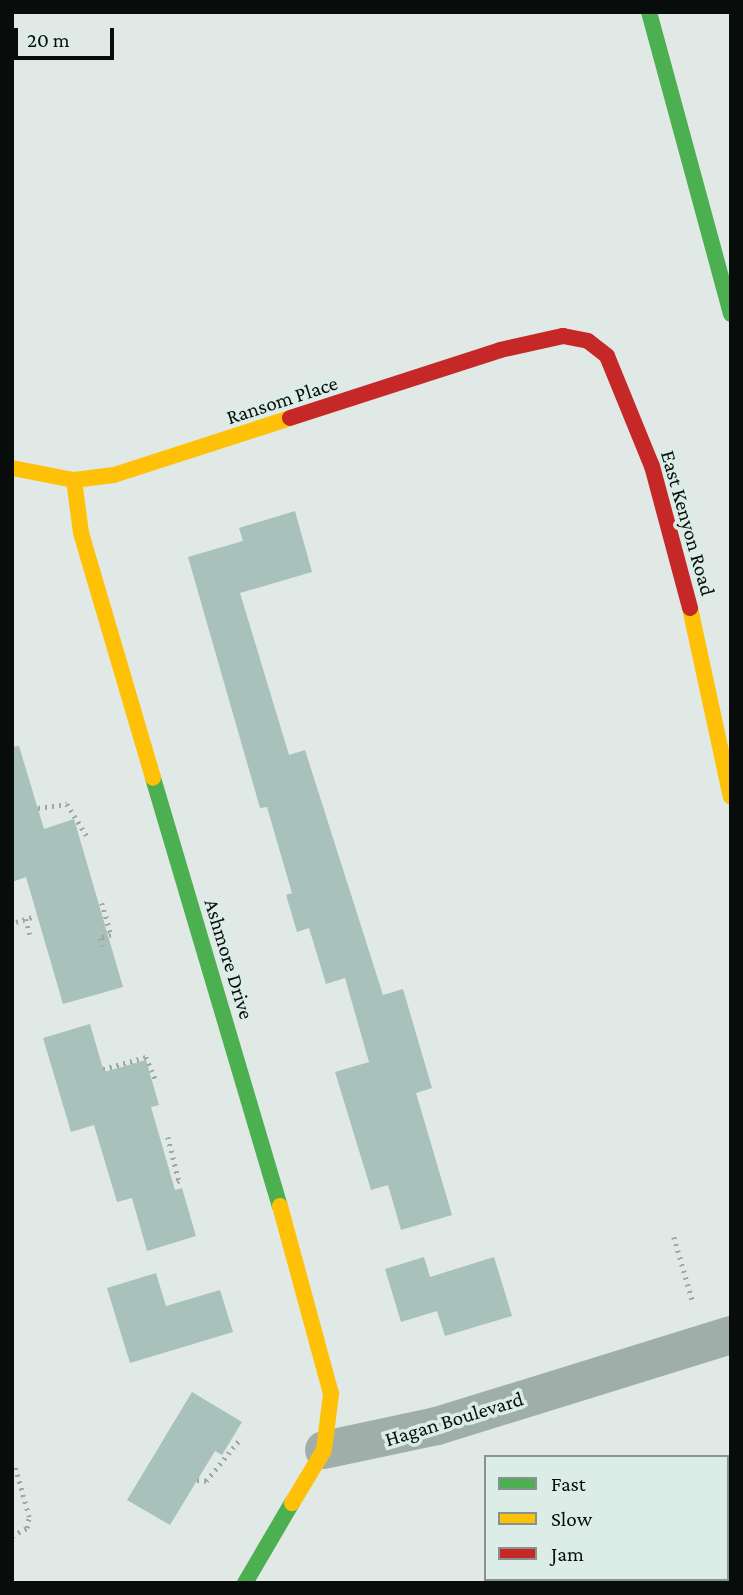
<!DOCTYPE html>
<html>
<head>
<meta charset="utf-8">
<style>
  body { margin:0 }
  #map { position:relative; width:743px; height:1595px; overflow:hidden; background:#e0e9e6; font-family:"Crimson Pro",serif }
  div>[style] { position:absolute }
  .building>* { inset:0; background:#a8c1bb }
  .path>* { height:4.5px; margin-top:-2.25px; transform-origin:0; background:repeating-linear-gradient(90deg,#9fa8a5 0 2px,transparent 0 7px) }
  .street>* { height:38px; margin:-19px; padding:0 19px; transform-origin:19px; border-radius:19px; background:#a0aeaa }
  .fast>* { height:16px; margin:-8px; padding:0 8px; transform-origin:8px; border-radius:8px; background:#4caf50 }
  .slow>* { height:16px; margin:-8px; padding:0 8px; transform-origin:8px; border-radius:8px; background:#ffc107 }
  .jam>* { height:16px; margin:-8px; padding:0 8px; transform-origin:8px; border-radius:8px; background:#c62828 }
  span { translate:-50% -50%; white-space:nowrap; text-align:center; line-height:1.15; -webkit-text-stroke:7px #dcede7; paint-order:stroke }
  .street-label { font-size:21px; color:#080d0c }
  .frame { position:absolute; inset:0; border:14px solid #080d0c; pointer-events:none }
  .legend { position:absolute; left:484px; top:1455px; width:245px; height:126px; box-sizing:border-box; background:#dcede7; border:2px solid #87938f; margin:0; padding:9px 12px; list-style:none; font-size:21px; color:#080d0c }
  .legend li { display:flex; align-items:center; gap:14px; height:35px }
  .legend b { width:35px; border:2px solid #87938f }
  .scale { position:absolute; left:14px; top:28px; width:100px; height:32px; box-sizing:border-box; border:4px solid #080d0c; border-top:0; padding-left:9px; font-size:21px; line-height:24px; white-space:nowrap; color:#080d0c; -webkit-text-stroke:5px #dcede7; paint-order:stroke }
</style>
</head>
<body>
<div id="map">
  <div class="building">
    <i style="clip-path:polygon(295px 511px,312px 572px,240px 593px,289px 755px,305px 750px,383px 995px,403px 989px,432px 1088px,416px 1093px,452px 1215px,401px 1230px,388px 1185px,371px 1190px,335px 1072px,369px 1062px,345px 978px,326px 984px,309px 928px,297px 932px,286px 895px,292px 893px,267px 807px,260px 808px,188px 557px,243px 541px,239px 528px)"></i>
    <i style="clip-path:polygon(19px 746px,44px 829px,74px 819px,123px 987px,63px 1004px,26px 877px,12px 882px,12px 747px)"></i>
    <i style="clip-path:polygon(90px 1024px,104px 1072px,146px 1060px,159px 1105px,151px 1107px,175px 1190px,182px 1188px,196px 1236px,147px 1251px,132px 1198px,117px 1202px,94px 1125px,71px 1132px,43px 1038px)"></i>
    <i style="clip-path:polygon(424px 1257px,430px 1277px,494px 1257px,512px 1316px,445px 1336px,437px 1311px,401px 1322px,385px 1269px)"></i>
    <i style="clip-path:polygon(156px 1273px,166px 1306px,220px 1290px,233px 1332px,130px 1363px,107px 1288px)"></i>
    <i style="clip-path:polygon(192px 1392px,242px 1422px,222px 1455px,215px 1451px,170px 1525px,127px 1500px)"></i>
  </div>
  <div class="path">
    <i style="left:38px;top:808px;width:29px;rotate:-8deg"></i>
    <i style="left:67px;top:804px;width:39px;rotate:58deg"></i>
    <i style="left:102px;top:903px;width:33px;rotate:74deg"></i>
    <i style="left:111px;top:935px;width:10px;rotate:163deg"></i>
    <i style="left:101px;top:938px;width:8px;rotate:76deg"></i>
    <i style="left:26px;top:919px;width:16px;rotate:76deg"></i>
    <i style="left:16px;top:922px;width:21px;rotate:-17deg"></i>
    <i style="left:103px;top:1069px;width:45px;rotate:-15.6deg"></i>
    <i style="left:146px;top:1057px;width:28px;rotate:67deg"></i>
    <i style="left:168px;top:1137px;width:45px;rotate:76deg"></i>
    <i style="left:179px;top:1181px;width:7px;rotate:146deg"></i>
    <i style="left:674px;top:1237px;width:65px;rotate:73.8deg"></i>
    <i style="left:12px;top:1415px;width:5px;rotate:90deg"></i>
    <i style="left:197px;top:1480px;width:9px;rotate:6deg"></i>
    <i style="left:206px;top:1481px;width:55px;rotate:-50.9deg"></i>
    <i style="left:12px;top:1536px;width:17px;rotate:-28deg"></i>
    <i style="left:27px;top:1528px;width:11px;rotate:-80deg"></i>
    <i style="left:29px;top:1517px;width:55px;rotate:-105.8deg"></i>
  </div>
  <div class="street">
    <i style="left:324px;top:1450px;width:116px;rotate:-12deg"></i>
    <i style="left:437px;top:1426px;width:308px;rotate:-17.2deg"></i>
  </div>
  <div class="fast">
    <i style="left:649px;top:12px;width:313px;rotate:74.8deg"></i>
    <i style="left:153px;top:778px;width:446px;rotate:73.5deg"></i>
    <i style="left:245px;top:1583px;width:93px;rotate:-59.6deg"></i>
  </div>
  <div class="slow">
    <i style="left:12px;top:468px;width:63px;rotate:11deg"></i>
    <i style="left:74px;top:480px;width:40px;rotate:-7.1deg"></i>
    <i style="left:114px;top:475px;width:185px;rotate:-17.9deg"></i>
    <i style="left:74px;top:480px;width:53px;rotate:82.5deg"></i>
    <i style="left:81px;top:533px;width:255px;rotate:73.6deg"></i>
    <i style="left:690px;top:608px;width:193px;rotate:77.8deg"></i>
    <i style="left:280px;top:1206px;width:195px;rotate:74.8deg"></i>
    <i style="left:331px;top:1394px;width:56px;rotate:97.1deg"></i>
    <i style="left:324px;top:1450px;width:62px;rotate:121.1deg"></i>
  </div>
  <div class="jam">
    <i style="left:290px;top:418px;width:221px;rotate:-17.9deg"></i>
    <i style="left:500px;top:350px;width:65px;rotate:-12.5deg"></i>
    <i style="left:563px;top:336px;width:25px;rotate:11deg"></i>
    <i style="left:588px;top:341px;width:24px;rotate:38deg"></i>
    <i style="left:607px;top:356px;width:119px;rotate:67.8deg"></i>
    <i style="left:652px;top:466px;width:147px;rotate:75deg"></i>
  </div>
  <div class="street-label">
    <span style="left:282px;top:400px;rotate:-18deg">Ransom Place</span>
    <span style="left:688px;top:523px;rotate:74deg">East Kenyon Road</span>
    <span style="left:229px;top:959px;rotate:73deg">Ashmore Drive</span>
    <span style="left:454px;top:1419px;rotate:-17deg">Hagan Boulevard</span>
  </div>
  <div class="frame"></div>
  <ul class="legend">
  <li><b style="height:9px;background:#4caf50"></b>Fast</li>
  <li><b style="height:9px;background:#ffc107"></b>Slow</li>
  <li><b style="height:9px;background:#c62828"></b>Jam</li>
  </ul>
  <div class="scale">20 m</div>
</div>
</body>
</html>
